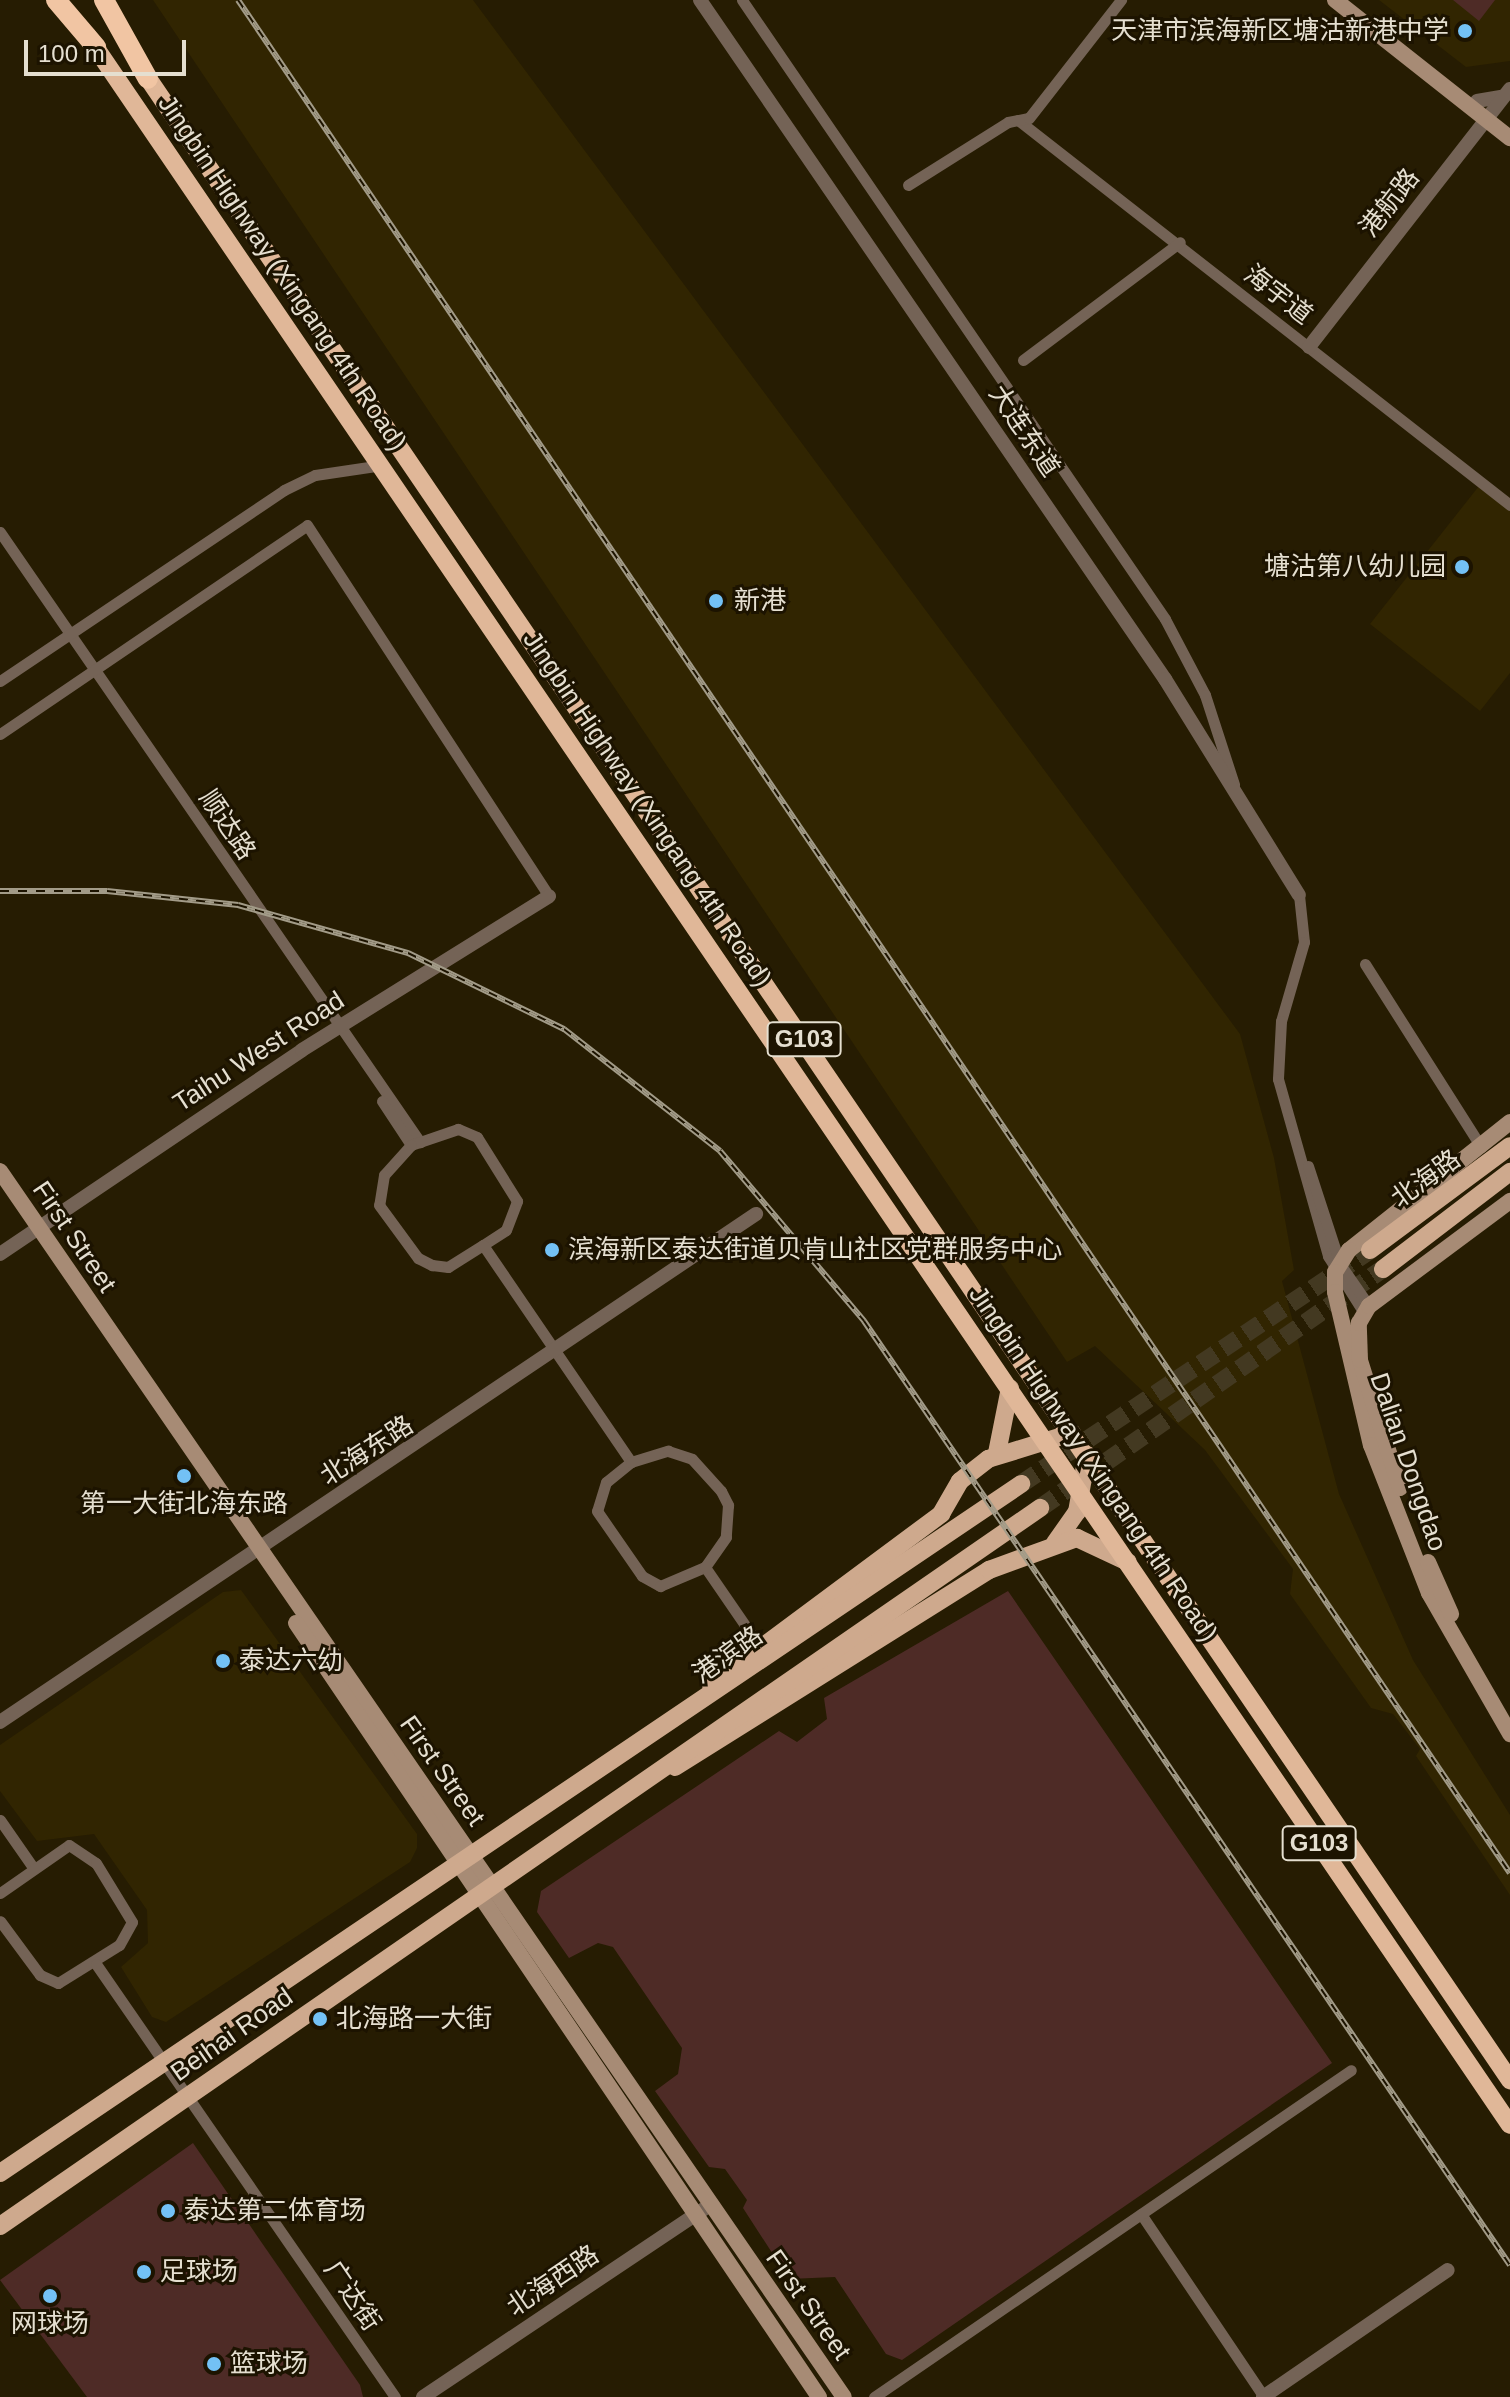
<!DOCTYPE html>
<html>
<head>
<meta charset="utf-8">
<style>
  body { margin:0 }
  #map { position:relative; width:1510px; height:2397px; overflow:hidden; background:#261c02; font-family:Helvetica,"Noto Sans SC",sans-serif }
  div>[style] { position:absolute }
  .built>* { inset:0; background:#312501 }
  .green>* { inset:0; background:#4e2b26 }
  .primary-tunnel>* { height:18px; margin-top:-9px; transform-origin:0; background:repeating-linear-gradient(90deg,#433921 0 18px,transparent 0 27px) }
  .minor>* { height:11px; margin:-5.5px; padding:0 5.5px; transform-origin:5.5px; border-radius:5.5px; background:#746356 }
  .tertiary>* { height:14px; margin:-7px; padding:0 7px; transform-origin:7px; border-radius:7px; background:#746356 }
  .secondary>* { height:16px; margin:-8px; padding:0 8px; transform-origin:8px; border-radius:8px; background:#a78b75 }
  .primary>* { height:18px; margin:-9px; padding:0 9px; transform-origin:9px; border-radius:9px; background:#cea98d }
  .trunk>* { height:18px; margin:-9px; padding:0 9px; transform-origin:9px; border-radius:9px; background:#e0b798 }
  .motorway>* { height:20px; margin:-10px; padding:0 10px; transform-origin:10px; border-radius:10px; background:#f1c5a3 }
  .rail>* { height:6px; margin-top:-3px; transform-origin:0; background:repeating-linear-gradient(90deg,#1c1300 0 9px,#a29b88 0 18px); box-sizing:border-box; border-block:2px solid #a29b88 }
  .dots>* { width:22px; height:22px; translate:-50% -50%; box-sizing:border-box; border:4px solid #1c1300; border-radius:50% }
  span { translate:-50% -50%; white-space:nowrap; text-align:center; line-height:1.15; -webkit-text-stroke:6px #1c1300; paint-order:stroke }
  .shield-label span { padding:2px 6px; background:#1c1300; border:2px solid; border-radius:6px; -webkit-text-stroke-width:0 }
  .shield-label { font-size:24px; color:#e5dfd0; font-weight:700 }
  .poi-label { font-size:26px; color:#e5dfd0 }
  .right { translate:-100% -50%; text-align:right }
  .left { translate:0 -50%; text-align:left }
  .street-label { font-size:26px; color:#e5dfd0 }
  .scale { position:absolute; left:24px; top:40px; width:162px; height:36px; box-sizing:border-box; border:4px solid #e5dfd0; border-top:0; padding-left:10px; font-size:24px; line-height:28px; white-space:nowrap; color:#e5dfd0; -webkit-text-stroke:6px #1c1300; paint-order:stroke }
</style>
</head>
<body>
<div id="map">
  <div class="built">
    <i style="clip-path:polygon(153px 0,473px 0,1240px 1034px,1274px 1158px,1294px 1270px,1282px 1281px,1339px 1494px,1413px 1660px,1510px 1815px,1510px 1895px,1416px 1756px,1420px 1749px,1393px 1714px,1371px 1708px,1290px 1594px,1293px 1569px,1205px 1450px,1095px 1346px,1067px 1362px)"></i>
    <i style="clip-path:polygon(1379px 0,1510px 0,1510px 61px,1466px 67px)"></i>
    <i style="clip-path:polygon(1479px 486px,1510px 511px,1510px 673px,1480px 711px,1370px 624px)"></i>
    <i style="clip-path:polygon(241px 1590px,417px 1834px,417px 1848px,410px 1862px,166px 2022px,152px 2017px,121px 1967px,148px 1943px,147px 1910px,94px 1834px,37px 1841px,0 1791px,0 1745px,223px 1592px)"></i>
  </div>
  <div class="green">
    <i style="clip-path:polygon(1453px 0,1495px 0,1479px 21px)"></i>
    <i style="clip-path:polygon(1008px 1591px,1332px 2063px,902px 2360px,886px 2354px,835px 2277px,789px 2279px,743px 2208px,747px 2200px,725px 2169px,709px 2167px,655px 2091px,678px 2074px,682px 2048px,613px 1947px,598px 1943px,569px 1958px,537px 1912px,541px 1891px,779px 1731px,797px 1742px,827px 1719px,824px 1698px)"></i>
    <i style="clip-path:polygon(193px 2143px,360px 2385px,363px 2397px,87px 2397px,0 2280px)"></i>
  </div>
  <div class="primary-tunnel">
    <i style="left:1021px;top:1484px;width:420px;rotate:-33.8deg"></i>
    <i style="left:1040px;top:1508px;width:418px;rotate:-34.9deg"></i>
  </div>
  <div class="minor">
    <i style="left:742px;top:0;width:750px;rotate:55.65deg"></i>
    <i style="left:1165px;top:619px;width:86px;rotate:62.2deg"></i>
    <i style="left:1205px;top:695px;width:94px;rotate:72deg"></i>
    <i style="left:1018px;top:120px;width:625px;rotate:38.04deg"></i>
    <i style="left:908px;top:185px;width:118px;rotate:-32.2deg"></i>
    <i style="left:1008px;top:122px;width:21px;rotate:-11deg"></i>
    <i style="left:1029px;top:118px;width:150px;rotate:-52.1deg"></i>
    <i style="left:1023px;top:360px;width:196px;rotate:-36.9deg"></i>
    <i style="left:0;top:532px;width:741px;rotate:55.45deg"></i>
    <i style="left:0;top:681px;width:342px;rotate:-33.9deg"></i>
    <i style="left:284px;top:490px;width:34px;rotate:-26deg"></i>
    <i style="left:315px;top:475px;width:68px;rotate:-8.5deg"></i>
    <i style="left:0;top:734px;width:371px;rotate:-34.2deg"></i>
    <i style="left:307px;top:525px;width:443px;rotate:56.9deg"></i>
    <i style="left:1299px;top:895px;width:47px;rotate:83.9deg"></i>
    <i style="left:1304px;top:942px;width:82px;rotate:106.2deg"></i>
    <i style="left:1281px;top:1021px;width:58px;rotate:93deg"></i>
    <i style="left:1278px;top:1079px;width:184px;rotate:74.2deg"></i>
    <i style="left:1328px;top:1256px;width:67px;rotate:57.7deg"></i>
    <i style="left:1365px;top:964px;width:217px;rotate:57.6deg"></i>
    <i style="left:382px;top:1101px;width:53px;rotate:56.6deg"></i>
    <i style="left:1308px;top:1166px;width:103px;rotate:71.9deg"></i>
    <i style="left:1340px;top:1264px;width:51px;rotate:55.4deg"></i>
    <i style="left:483px;top:1245px;width:27px;rotate:-33deg"></i>
    <i style="left:506px;top:1230px;width:31px;rotate:-69deg"></i>
    <i style="left:517px;top:1201px;width:75px;rotate:-122deg"></i>
    <i style="left:477px;top:1137px;width:21px;rotate:-157deg"></i>
    <i style="left:458px;top:1129px;width:50px;rotate:161.2deg"></i>
    <i style="left:411px;top:1145px;width:40px;rotate:132deg"></i>
    <i style="left:384px;top:1175px;width:30px;rotate:99deg"></i>
    <i style="left:379px;top:1205px;width:66px;rotate:53.7deg"></i>
    <i style="left:418px;top:1258px;width:16px;rotate:27deg"></i>
    <i style="left:432px;top:1265px;width:16px;rotate:7deg"></i>
    <i style="left:448px;top:1267px;width:41px;rotate:-32.2deg"></i>
    <i style="left:483px;top:1245px;width:263px;rotate:55.7deg"></i>
    <i style="left:631px;top:1462px;width:32px;rotate:141deg"></i>
    <i style="left:606px;top:1482px;width:30px;rotate:107deg"></i>
    <i style="left:597px;top:1511px;width:79px;rotate:55.3deg"></i>
    <i style="left:642px;top:1576px;width:21px;rotate:29deg"></i>
    <i style="left:660px;top:1586px;width:49px;rotate:-22.9deg"></i>
    <i style="left:705px;top:1567px;width:97px;rotate:55.5deg"></i>
    <i style="left:631px;top:1462px;width:39px;rotate:-17deg"></i>
    <i style="left:668px;top:1451px;width:25px;rotate:18deg"></i>
    <i style="left:692px;top:1459px;width:43px;rotate:47.8deg"></i>
    <i style="left:721px;top:1491px;width:16px;rotate:63deg"></i>
    <i style="left:728px;top:1505px;width:32px;rotate:94deg"></i>
    <i style="left:726px;top:1537px;width:37px;rotate:125deg"></i>
    <i style="left:0;top:1820px;width:56px;rotate:55.2deg"></i>
    <i style="left:0;top:1893px;width:84px;rotate:-34.8deg"></i>
    <i style="left:69px;top:1845px;width:32px;rotate:34deg"></i>
    <i style="left:96px;top:1863px;width:69px;rotate:58.6deg"></i>
    <i style="left:132px;top:1922px;width:26px;rotate:119deg"></i>
    <i style="left:119px;top:1945px;width:72px;rotate:148.1deg"></i>
    <i style="left:58px;top:1983px;width:20px;rotate:-156deg"></i>
    <i style="left:40px;top:1975px;width:67px;rotate:-126.5deg"></i>
    <i style="left:96px;top:1964px;width:526px;rotate:55.37deg"></i>
    <i style="left:1141px;top:2214px;width:220px;rotate:56.1deg"></i>
    <i style="left:874px;top:2397px;width:578px;rotate:-34.43deg"></i>
  </div>
  <div class="tertiary">
    <i style="left:700px;top:0;width:823px;rotate:55.6deg"></i>
    <i style="left:1165px;top:679px;width:254px;rotate:58.2deg"></i>
    <i style="left:1477px;top:101px;width:27px;rotate:-10deg"></i>
    <i style="left:1309px;top:347px;width:327px;rotate:-52.1deg"></i>
    <i style="left:0;top:1254px;width:364px;rotate:-34deg"></i>
    <i style="left:302px;top:1050px;width:291px;rotate:-31.9deg"></i>
    <i style="left:0;top:1722px;width:911px;rotate:-33.9deg"></i>
    <i style="left:423px;top:2397px;width:345px;rotate:-33.8deg"></i>
    <i style="left:1263px;top:2397px;width:224px;rotate:-34.5deg"></i>
  </div>
  <div class="secondary">
    <i style="left:1335px;top:0;width:223px;rotate:38.3deg"></i>
    <i style="left:1510px;top:1122px;width:206px;rotate:141.5deg"></i>
    <i style="left:1349px;top:1250px;width:26px;rotate:122deg"></i>
    <i style="left:1335px;top:1272px;width:20px;rotate:90deg"></i>
    <i style="left:1335px;top:1292px;width:157px;rotate:76.8deg"></i>
    <i style="left:1371px;top:1445px;width:159px;rotate:68.6deg"></i>
    <i style="left:1429px;top:1593px;width:163px;rotate:60.1deg"></i>
    <i style="left:0;top:1171px;width:1488px;rotate:55.46deg"></i>
    <i style="left:1400px;top:1488px;width:134px;rotate:-107.4deg"></i>
    <i style="left:1360px;top:1360px;width:37px;rotate:-92deg"></i>
    <i style="left:1359px;top:1323px;width:20px;rotate:-60deg"></i>
    <i style="left:1369px;top:1306px;width:176px;rotate:-36.7deg"></i>
    <i style="left:1428px;top:1562px;width:57px;rotate:66.1deg"></i>
    <i style="left:296px;top:1623px;width:934px;rotate:55.95deg"></i>
  </div>
  <div class="primary">
    <i style="left:1370px;top:1250px;width:174px;rotate:-36.6deg"></i>
    <i style="left:1383px;top:1269px;width:160px;rotate:-37.4deg"></i>
    <i style="left:997px;top:1453px;width:66px;rotate:-78.7deg"></i>
    <i style="left:1055px;top:1543px;width:38px;rotate:-55deg"></i>
    <i style="left:1077px;top:1512px;width:58px;rotate:-80deg"></i>
    <i style="left:711px;top:1685px;width:287px;rotate:-36.6deg"></i>
    <i style="left:941px;top:1514px;width:38px;rotate:-60deg"></i>
    <i style="left:960px;top:1481px;width:36px;rotate:-38deg"></i>
    <i style="left:988px;top:1459px;width:88px;rotate:-17.2deg"></i>
    <i style="left:675px;top:1767px;width:371px;rotate:-32.1deg"></i>
    <i style="left:989px;top:1570px;width:94px;rotate:-20deg"></i>
    <i style="left:1077px;top:1538px;width:56px;rotate:25.2deg"></i>
    <i style="left:0;top:2173px;width:1232px;rotate:-34.01deg"></i>
    <i style="left:0;top:2226px;width:1264px;rotate:-34.62deg"></i>
  </div>
  <div class="trunk">
    <i style="left:87px;top:35px;width:2528px;rotate:55.75deg"></i>
    <i style="left:141px;top:68px;width:2434px;rotate:55.77deg"></i>
  </div>
  <div class="motorway">
    <i style="left:56px;top:0;width:62px;rotate:49.6deg"></i>
    <i style="left:104px;top:0;width:90px;rotate:60.9deg"></i>
  </div>
  <div class="rail">
    <i style="left:238px;top:0;width:2264px;rotate:55.82deg"></i>
    <i style="left:0;top:891px;width:107px"></i>
    <i style="left:107px;top:891px;width:132px;rotate:6.1deg"></i>
    <i style="left:238px;top:905px;width:177px;rotate:15.8deg"></i>
    <i style="left:408px;top:953px;width:174px;rotate:26deg"></i>
    <i style="left:564px;top:1029px;width:198px;rotate:38deg"></i>
    <i style="left:720px;top:1151px;width:223px;rotate:49.7deg"></i>
    <i style="left:864px;top:1321px;width:1144px;rotate:55.62deg"></i>
  </div>
  <div class="dots">
    <i style="left:1465px;top:31px;background:#73c1f5"></i>
    <i style="left:1462px;top:567px;background:#73c1f5"></i>
    <i style="left:716px;top:601px;background:#73c1f5"></i>
    <i style="left:552px;top:1250px;background:#73c1f5"></i>
    <i style="left:184px;top:1476px;background:#73c1f5"></i>
    <i style="left:223px;top:1661px;background:#73c1f5"></i>
    <i style="left:320px;top:2019px;background:#73c1f5"></i>
    <i style="left:168px;top:2211px;background:#73c1f5"></i>
    <i style="left:144px;top:2272px;background:#73c1f5"></i>
    <i style="left:50px;top:2296px;background:#73c1f5"></i>
    <i style="left:214px;top:2364px;background:#73c1f5"></i>
  </div>
  <div class="shield-label">
    <span style="left:804px;top:1039px">G103</span>
    <span style="left:1319px;top:1843px">G103</span>
  </div>
  <div class="poi-label">
    <span class="right" style="left:1449px;top:31px">天津市滨海新区塘沽新港中学</span>
    <span class="right" style="left:1446px;top:567px">塘沽第八幼儿园</span>
    <span class="left" style="left:734px;top:601px">新港</span>
    <span class="left" style="left:568px;top:1250px">滨海新区泰达街道贝肯山社区党群服务中心</span>
    <span style="left:184px;top:1504px">第一大街北海东路</span>
    <span class="left" style="left:239px;top:1661px">泰达六幼</span>
    <span class="left" style="left:336px;top:2019px">北海路一大街</span>
    <span class="left" style="left:184px;top:2211px">泰达第二体育场</span>
    <span class="left" style="left:160px;top:2272px">足球场</span>
    <span style="left:50px;top:2324px">网球场</span>
    <span class="left" style="left:230px;top:2364px">篮球场</span>
  </div>
  <div class="street-label">
    <span style="left:1390px;top:203px;rotate:-52deg">港航路</span>
    <span style="left:282px;top:273px;rotate:56deg">Jingbin Highway (Xingang 4th Road)</span>
    <span style="left:1278px;top:295px;rotate:38deg">海宇道</span>
    <span style="left:1024px;top:431px;rotate:56deg">大连东道</span>
    <span style="left:647px;top:809px;rotate:56deg">Jingbin Highway (Xingang 4th Road)</span>
    <span style="left:227px;top:825px;rotate:56deg">顺达路</span>
    <span style="left:259px;top:1052px;rotate:-33deg">Taihu West Road</span>
    <span style="left:1426px;top:1179px;rotate:-36deg">北海路</span>
    <span style="left:74px;top:1237px;rotate:56deg">First Street</span>
    <span style="left:367px;top:1451px;rotate:-33deg">北海东路</span>
    <span style="left:1408px;top:1462px;rotate:71deg">Dalian Dongdao</span>
    <span style="left:1093px;top:1464px;rotate:56deg">Jingbin Highway (Xingang 4th Road)</span>
    <span style="left:728px;top:1655px;rotate:-35deg">港滨路</span>
    <span style="left:442px;top:1771px;rotate:55deg">First Street</span>
    <span style="left:232px;top:2035px;rotate:-35deg">Beihai Road</span>
    <span style="left:553px;top:2281px;rotate:-34deg">北海西路</span>
    <span style="left:352px;top:2296px;rotate:56deg">广达街</span>
    <span style="left:808px;top:2305px;rotate:55deg">First Street</span>
  </div>
  <div class="scale">100 m</div>
</div>
</body>
</html>
